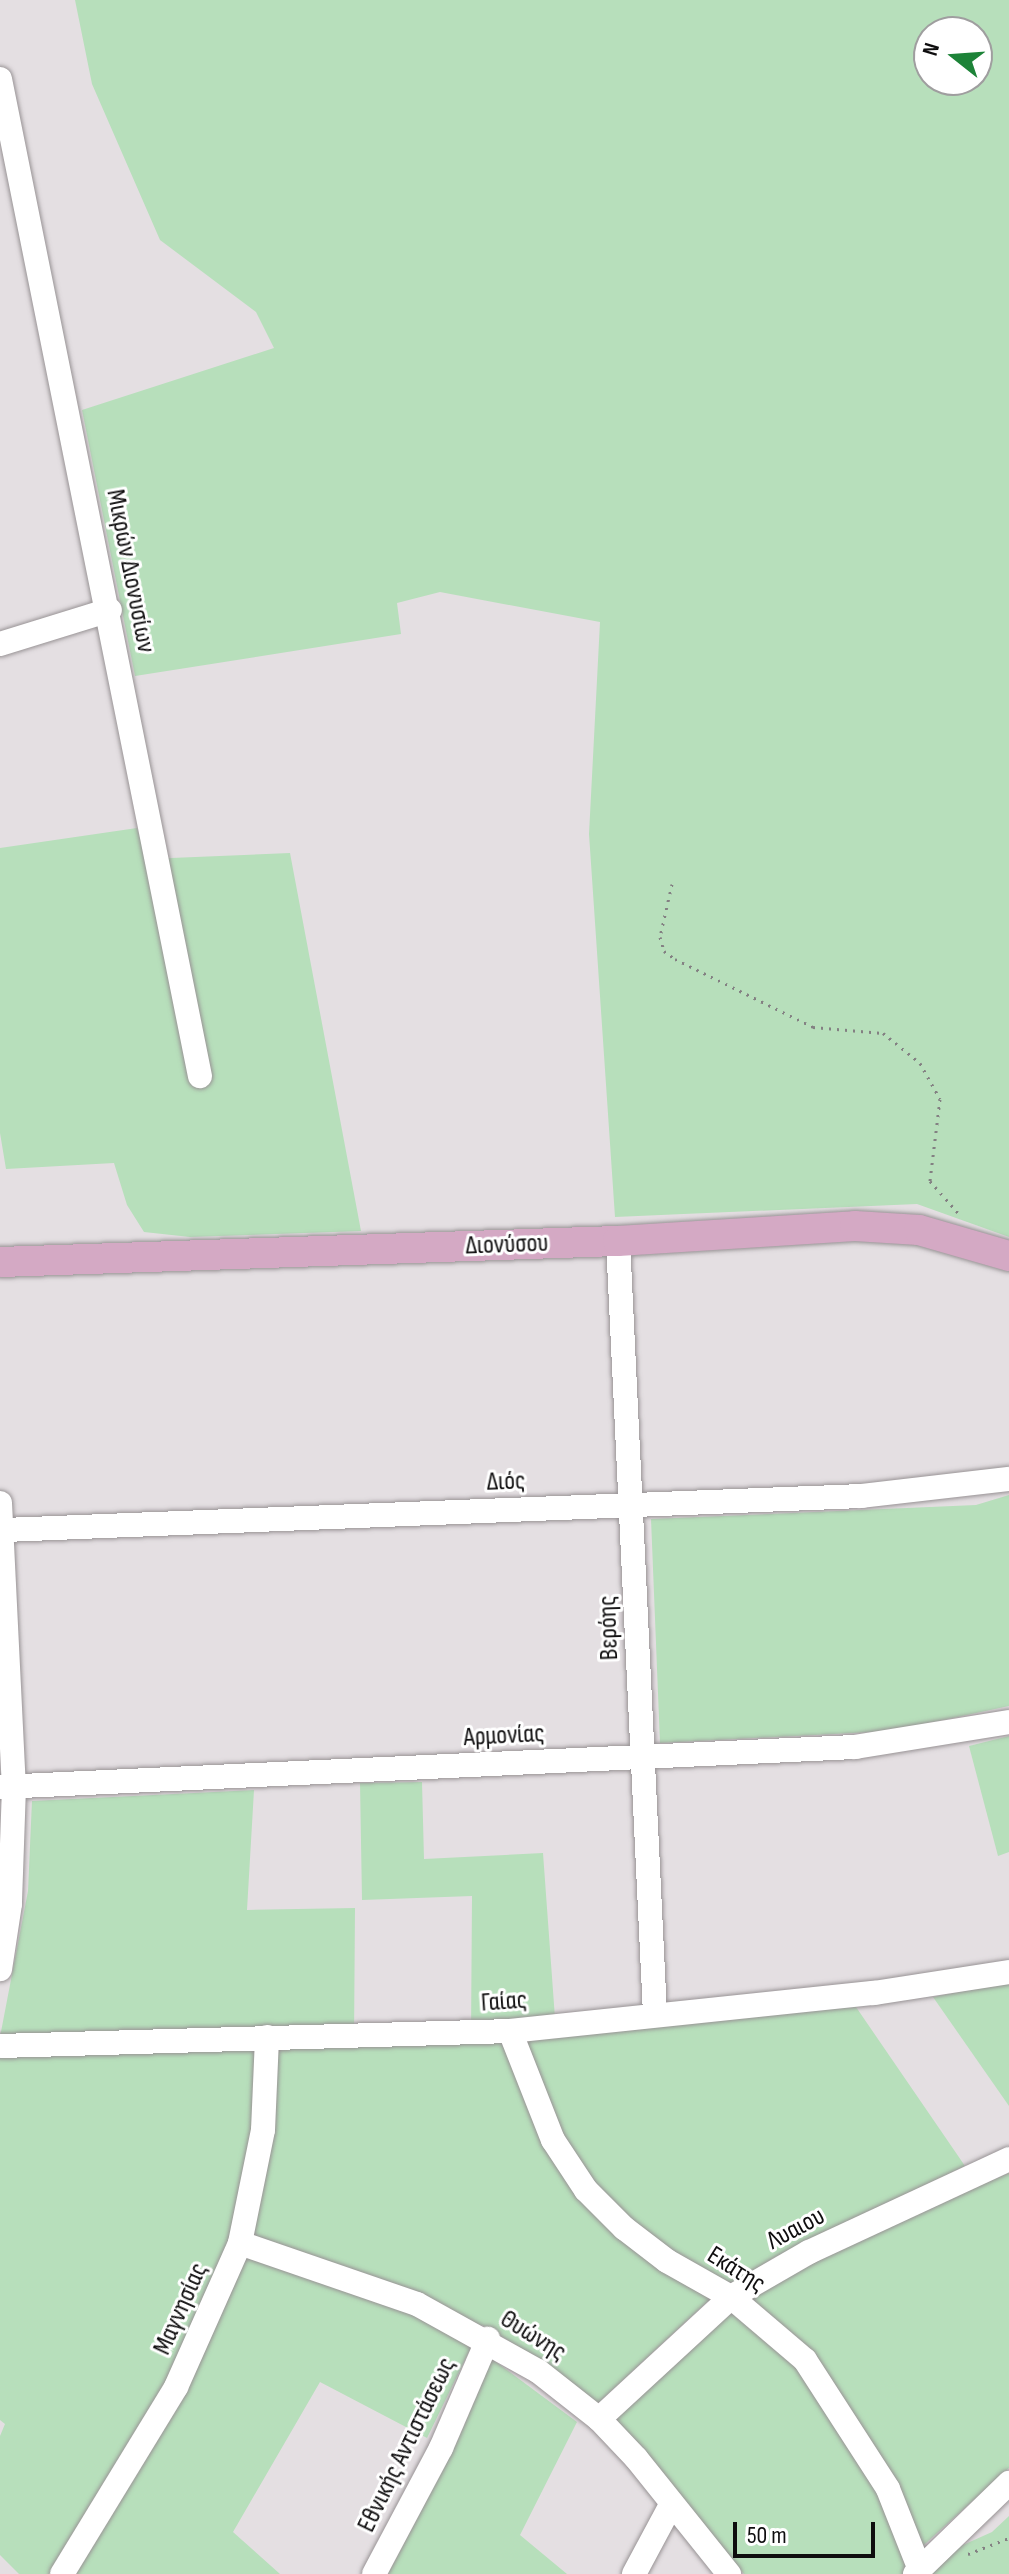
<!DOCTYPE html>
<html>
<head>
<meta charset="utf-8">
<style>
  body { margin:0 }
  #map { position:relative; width:1009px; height:2574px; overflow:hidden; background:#e4dfe2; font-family:"Sofia Sans Condensed",sans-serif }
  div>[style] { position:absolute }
  .green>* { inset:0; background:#b7dfbb }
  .path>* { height:3px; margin-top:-1.5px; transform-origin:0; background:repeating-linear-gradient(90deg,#838082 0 2px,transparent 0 8px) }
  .roads { filter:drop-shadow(0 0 2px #989395) drop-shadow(0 0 2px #989395) }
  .minor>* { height:24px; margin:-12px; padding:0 12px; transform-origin:12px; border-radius:12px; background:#fff }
  .major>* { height:30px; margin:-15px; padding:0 15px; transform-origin:15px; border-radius:15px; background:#d4a9c4 }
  span { translate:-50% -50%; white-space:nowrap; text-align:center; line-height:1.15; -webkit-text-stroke:6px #fff; paint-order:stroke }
  .street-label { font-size:26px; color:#0e0d0e }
  .north { position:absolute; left:913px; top:16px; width:80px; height:80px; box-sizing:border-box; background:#fff; border:2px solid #9f9e9f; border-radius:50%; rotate:287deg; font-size:22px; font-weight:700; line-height:32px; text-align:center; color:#0e0d0e }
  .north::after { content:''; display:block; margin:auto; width:28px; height:36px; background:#1d8338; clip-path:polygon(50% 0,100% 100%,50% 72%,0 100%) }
  .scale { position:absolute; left:733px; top:2522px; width:142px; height:36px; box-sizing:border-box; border:4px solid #0e0d0e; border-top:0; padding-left:10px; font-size:24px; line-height:28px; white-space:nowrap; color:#0e0d0e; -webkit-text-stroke:6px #fff; paint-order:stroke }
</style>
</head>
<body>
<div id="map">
  <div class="green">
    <i style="clip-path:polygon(evenodd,75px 0,1009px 0,1009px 1237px,917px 1204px,615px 1217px,589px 834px,600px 622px,440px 592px,397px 603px,401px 634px,135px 676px,82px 410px,274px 348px,256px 312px,160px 240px,92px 84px,75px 0,929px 32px,977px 32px,977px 80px,929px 80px,929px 32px)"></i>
    <i style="clip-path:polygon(137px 828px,147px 859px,290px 853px,361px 1231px,190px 1237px,144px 1232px,127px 1205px,114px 1163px,6px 1169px,0 1133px,0 848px)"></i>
    <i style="clip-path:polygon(1009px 1495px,1009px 1706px,892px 1731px,660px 1743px,651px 1519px,976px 1505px)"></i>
    <i style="clip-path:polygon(1009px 1736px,1009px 1852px,998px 1856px,969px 1746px)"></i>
    <i style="clip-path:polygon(422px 1782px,424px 1859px,543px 1853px,556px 2032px,856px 2007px,965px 2166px,773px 2258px,706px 2303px,596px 2405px,541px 2360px,482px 2325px,427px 2438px,320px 2382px,233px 2532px,280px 2574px,19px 2574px,0 2555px,0 2436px,5px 2424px,0 2420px,0 2037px,28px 1891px,32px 1801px,254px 1790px,247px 1910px,355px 1908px,354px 2042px,471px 2034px,472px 1896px,362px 1900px,360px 1783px)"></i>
    <i style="clip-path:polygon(1009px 1982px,1009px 2106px,933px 1997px)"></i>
    <i style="clip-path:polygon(1009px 2173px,1009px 2468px,904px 2563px,913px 2574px,744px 2574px,613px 2421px,713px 2321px,808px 2259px)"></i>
    <i style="clip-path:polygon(492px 2359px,577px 2422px,520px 2535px,567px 2574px,388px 2574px,457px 2442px)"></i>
    <i style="clip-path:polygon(1009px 2516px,1009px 2574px,929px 2574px,954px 2549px,992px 2532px)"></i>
  </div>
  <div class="path">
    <i style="left:672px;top:884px;width:54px;rotate:102.8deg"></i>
    <i style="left:660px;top:937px;width:15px;rotate:74deg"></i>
    <i style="left:664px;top:951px;width:14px;rotate:36deg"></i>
    <i style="left:675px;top:959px;width:154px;rotate:26.2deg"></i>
    <i style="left:813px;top:1027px;width:70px;rotate:4.9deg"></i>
    <i style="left:883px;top:1033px;width:48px;rotate:39deg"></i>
    <i style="left:920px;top:1063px;width:41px;rotate:60.9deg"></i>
    <i style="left:940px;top:1099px;width:83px;rotate:97deg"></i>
    <i style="left:930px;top:1181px;width:45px;rotate:48.6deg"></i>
    <i style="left:968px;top:2554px;width:44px;rotate:-21.3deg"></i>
  </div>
  <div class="roads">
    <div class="minor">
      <i style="left:0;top:79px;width:1017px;rotate:78.66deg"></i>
      <i style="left:0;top:644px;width:115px;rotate:-17.2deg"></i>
      <i style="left:618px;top:1241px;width:773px;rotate:87.26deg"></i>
      <i style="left:0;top:1503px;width:284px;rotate:87.2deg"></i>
      <i style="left:14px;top:1787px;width:117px;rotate:92deg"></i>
      <i style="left:10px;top:1904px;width:66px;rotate:98.7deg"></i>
      <i style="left:4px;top:1530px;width:858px;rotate:-2.27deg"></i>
      <i style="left:861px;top:1496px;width:149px;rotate:-6.6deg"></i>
      <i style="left:0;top:1787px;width:856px;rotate:-2.68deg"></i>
      <i style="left:855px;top:1747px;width:156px;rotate:-9.2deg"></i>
      <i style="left:510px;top:2031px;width:117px;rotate:68.5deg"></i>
      <i style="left:553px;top:2140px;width:60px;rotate:56.6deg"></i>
      <i style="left:586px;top:2190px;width:54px;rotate:45deg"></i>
      <i style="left:624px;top:2228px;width:54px;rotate:37.5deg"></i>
      <i style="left:667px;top:2261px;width:73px;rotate:29.4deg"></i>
      <i style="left:731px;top:2297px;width:97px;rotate:40.4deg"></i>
      <i style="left:805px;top:2360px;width:153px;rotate:57.2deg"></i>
      <i style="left:888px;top:2489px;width:87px;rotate:68.4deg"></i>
      <i style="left:0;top:2046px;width:510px;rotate:-1.68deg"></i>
      <i style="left:510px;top:2031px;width:366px;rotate:-6deg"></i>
      <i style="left:874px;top:1993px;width:137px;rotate:-8.8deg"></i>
      <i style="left:240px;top:2243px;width:187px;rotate:19deg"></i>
      <i style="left:417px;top:2304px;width:138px;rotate:29deg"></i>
      <i style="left:538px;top:2371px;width:78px;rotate:38.2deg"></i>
      <i style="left:599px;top:2419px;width:54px;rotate:46.5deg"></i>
      <i style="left:636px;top:2458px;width:149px;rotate:51.3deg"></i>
      <i style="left:599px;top:2419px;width:180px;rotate:-42.7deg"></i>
      <i style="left:731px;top:2297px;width:90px;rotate:-30deg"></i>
      <i style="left:809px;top:2252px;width:221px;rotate:-24.9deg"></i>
      <i style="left:62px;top:2574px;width:219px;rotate:-58.6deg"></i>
      <i style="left:176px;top:2387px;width:158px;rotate:-66deg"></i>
      <i style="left:240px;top:2243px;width:115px;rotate:-78.5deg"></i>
      <i style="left:263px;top:2130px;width:93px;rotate:-87.5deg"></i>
      <i style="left:374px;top:2574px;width:143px;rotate:-62deg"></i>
      <i style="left:441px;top:2448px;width:119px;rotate:-66.7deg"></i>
      <i style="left:634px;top:2574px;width:78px;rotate:-61.8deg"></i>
      <i style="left:915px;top:2574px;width:131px;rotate:-44.1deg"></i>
    </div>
    <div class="major">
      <i style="left:0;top:1262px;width:618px;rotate:-1.95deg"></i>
      <i style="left:618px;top:1241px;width:237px;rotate:-3.6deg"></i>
      <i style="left:855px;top:1226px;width:64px;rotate:3.6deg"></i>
      <i style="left:919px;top:1230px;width:94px;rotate:16.1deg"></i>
    </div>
  </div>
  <div class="street-label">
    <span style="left:130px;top:571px;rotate:79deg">Μικρών Διονυσίων</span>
    <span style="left:507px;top:1245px;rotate:-2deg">Διονύσου</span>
    <span style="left:506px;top:1482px;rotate:-2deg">Διός</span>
    <span style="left:609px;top:1628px;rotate:-92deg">Βερόης</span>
    <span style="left:504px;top:1736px;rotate:-3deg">Αρμονίας</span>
    <span style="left:504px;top:2002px;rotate:-4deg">Γαίας</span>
    <span style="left:796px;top:2229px;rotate:-28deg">Λυαιου</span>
    <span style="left:736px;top:2270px;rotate:32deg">Εκάτης</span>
    <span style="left:181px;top:2309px;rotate:-66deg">Μαγνησίας</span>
    <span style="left:533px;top:2336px;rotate:32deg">Θυώνης</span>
    <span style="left:407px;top:2445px;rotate:-64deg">Εθνικής Αντιστάσεως</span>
  </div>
  <div class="north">N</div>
  <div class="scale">50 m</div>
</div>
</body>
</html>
